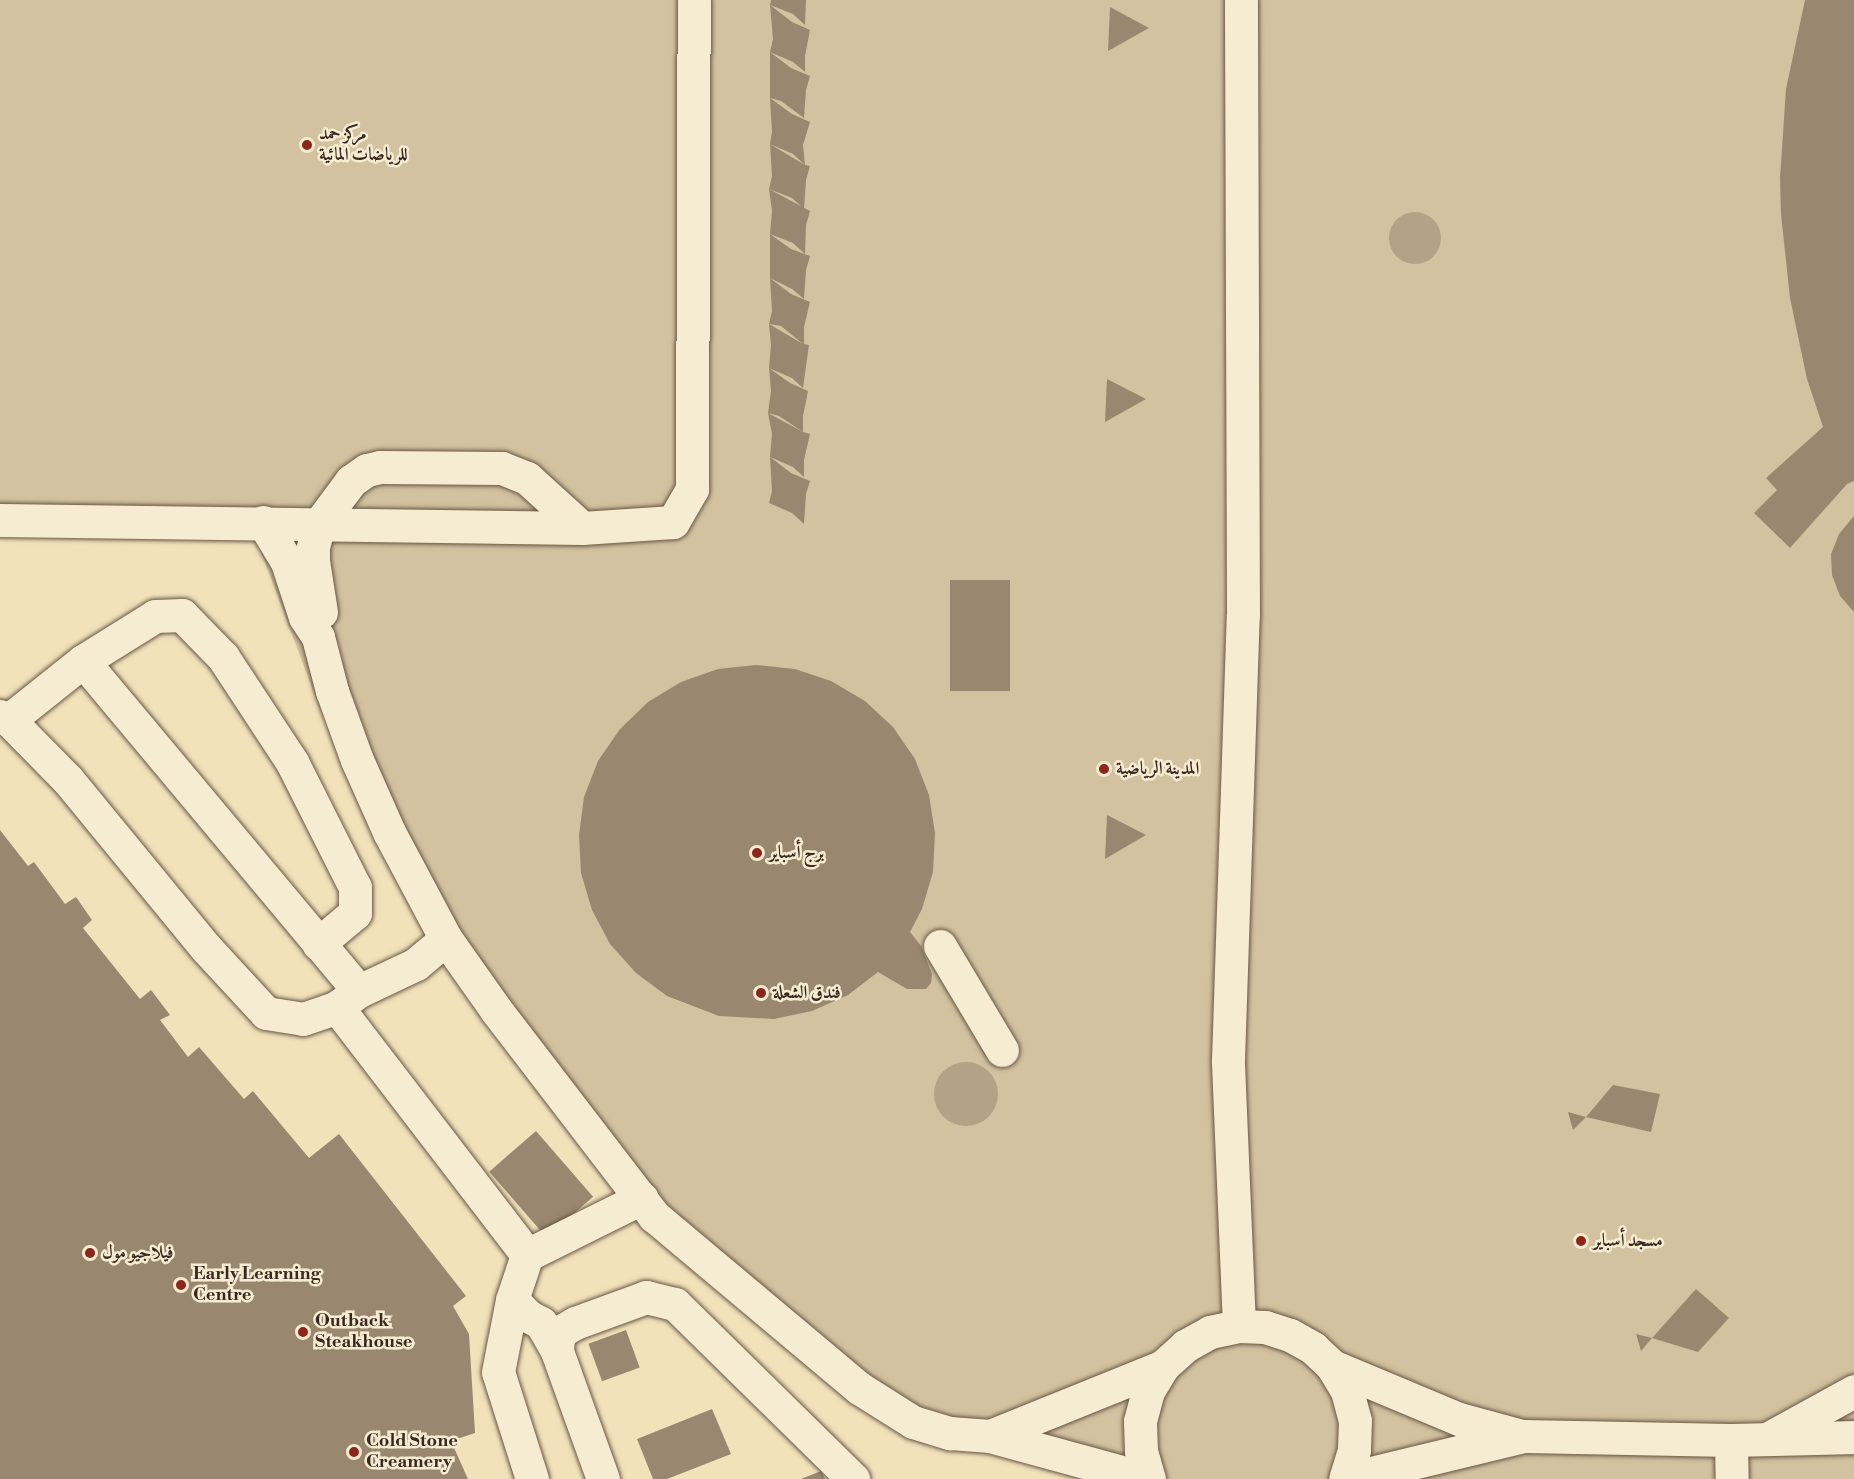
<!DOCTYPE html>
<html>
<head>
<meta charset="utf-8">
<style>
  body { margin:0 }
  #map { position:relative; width:1854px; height:1479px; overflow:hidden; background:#f1e2b9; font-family:"Libre Bodoni",Amiri,serif }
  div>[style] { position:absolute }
  .green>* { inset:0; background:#d2c29f }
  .water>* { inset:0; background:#b3a285 }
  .round { border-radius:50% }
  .building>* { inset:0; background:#99886f; transform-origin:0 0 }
  .roads { filter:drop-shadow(0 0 2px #685646) drop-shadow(0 0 2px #685646) }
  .minor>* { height:33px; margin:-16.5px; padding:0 16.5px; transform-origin:16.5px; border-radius:16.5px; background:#f6ecd2 }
  .dots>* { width:16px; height:16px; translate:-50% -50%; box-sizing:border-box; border:3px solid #f6ecd2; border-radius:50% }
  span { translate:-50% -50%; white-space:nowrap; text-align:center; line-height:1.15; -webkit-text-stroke:5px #f6ecd2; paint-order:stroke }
  .poi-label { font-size:18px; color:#3a271f; font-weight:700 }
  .left { translate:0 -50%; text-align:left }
</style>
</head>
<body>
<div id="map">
  <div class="green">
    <i style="clip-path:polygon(0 0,1854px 0,1854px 1479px,1147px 1479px,913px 1422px,654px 1216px,389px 832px,319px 706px,250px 523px,0 520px)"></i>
  </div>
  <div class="water">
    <i class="round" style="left:1389px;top:212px;width:52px;height:52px"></i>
    <i class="round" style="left:934px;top:1062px;width:64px;height:64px"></i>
  </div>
  <div class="building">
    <i style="clip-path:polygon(771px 0,806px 0,805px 25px,793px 14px,770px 5px,792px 22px,810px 30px,805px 56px,805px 72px,793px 62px,770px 52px,791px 68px,810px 76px,806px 90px,804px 118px,781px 101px,770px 98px,792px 114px,810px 122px,803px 145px,805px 165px,810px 166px,806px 180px,804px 209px,792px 198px,769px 189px,772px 176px,770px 144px,805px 165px,793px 154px,770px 144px,772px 132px,770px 98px,770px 52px,773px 39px,770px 5px)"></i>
    <i style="clip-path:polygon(1805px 0,1854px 0,1854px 481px,1847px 484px,1790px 548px,1754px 513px,1777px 490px,1766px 478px,1823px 427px,1807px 379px,1790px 298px,1781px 214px,1780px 178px,1786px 89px)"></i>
    <i style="clip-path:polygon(1110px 7px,1149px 28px,1108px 51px)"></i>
    <i style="clip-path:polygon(769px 189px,810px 211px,806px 225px,805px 254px,793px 243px,770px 234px,772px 211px)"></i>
    <i style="clip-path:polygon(770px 234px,791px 249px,810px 256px,806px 270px,804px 299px,792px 289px,770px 278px)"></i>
    <i style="clip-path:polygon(770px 278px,791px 294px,810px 302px,804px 327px,804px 344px,809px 345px,803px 388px,792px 378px,769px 368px,771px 345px,769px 324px,803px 344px,781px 326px,769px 324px,772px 311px)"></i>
    <i style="clip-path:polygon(769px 368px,790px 383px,808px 391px,803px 416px,803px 432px,810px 434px,804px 460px,804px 477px,793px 467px,770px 457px,772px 434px,768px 413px,803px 432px,779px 416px,768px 413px,771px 391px)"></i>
    <i style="clip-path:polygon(1107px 379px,1146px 399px,1105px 422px)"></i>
    <i style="clip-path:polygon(770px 457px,791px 473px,810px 481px,806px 494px,804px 524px,792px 513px,769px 503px,772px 491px)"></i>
    <i style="clip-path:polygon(1854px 516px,1854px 612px,1840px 596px,1832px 575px,1831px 554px,1839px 534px)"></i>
    <i style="left:950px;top:580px;width:60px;height:111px"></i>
    <i style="clip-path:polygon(756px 665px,795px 669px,831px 681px,865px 701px,893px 727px,915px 759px,929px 795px,935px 833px,933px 872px,922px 909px,910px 932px,921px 946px,932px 974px,931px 983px,926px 989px,907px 989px,878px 972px,848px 995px,812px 1011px,774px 1019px,719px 1016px,667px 996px,636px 973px,610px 944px,592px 910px,581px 873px,579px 835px,584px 797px,598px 761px,620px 729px,648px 702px,681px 682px,718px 669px)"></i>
    <i style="clip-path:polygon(1107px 815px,1146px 835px,1105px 859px)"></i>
    <i style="clip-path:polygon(0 830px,28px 866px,34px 862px,65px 904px,76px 897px,92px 920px,83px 928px,140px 999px,151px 990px,170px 1015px,160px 1020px,188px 1057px,199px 1047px,244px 1099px,253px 1091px,309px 1158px,339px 1134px,466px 1296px,453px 1306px,469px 1334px,475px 1433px,451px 1441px,468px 1479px,0 1479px)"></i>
    <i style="clip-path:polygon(1613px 1085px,1660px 1094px,1651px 1132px,1586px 1117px)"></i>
    <i style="clip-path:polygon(1568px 1112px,1586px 1117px,1573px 1130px)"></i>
    <i style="left:536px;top:1131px;width:87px;height:62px;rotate:49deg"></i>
    <i style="clip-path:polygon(1696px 1289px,1729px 1318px,1698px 1352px,1652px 1338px)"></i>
    <i style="left:626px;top:1330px;width:40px;height:40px;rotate:70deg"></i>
    <i style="clip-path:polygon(1636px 1334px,1652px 1338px,1641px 1351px,1637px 1337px)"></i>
    <i style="clip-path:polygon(712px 1409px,731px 1454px,667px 1479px,653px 1479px,637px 1439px)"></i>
    <i style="clip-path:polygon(821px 1471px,825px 1479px,801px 1479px)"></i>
  </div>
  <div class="roads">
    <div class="minor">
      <i style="left:0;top:520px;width:582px;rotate:0.79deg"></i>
      <i style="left:582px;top:528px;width:91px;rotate:-3.8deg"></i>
      <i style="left:673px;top:522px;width:38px;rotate:-60deg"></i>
      <i style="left:692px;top:489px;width:489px;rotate:-89.8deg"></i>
      <i style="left:263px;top:522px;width:47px;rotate:59deg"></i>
      <i style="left:287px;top:562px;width:58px;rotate:71.9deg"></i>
      <i style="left:305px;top:617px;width:24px;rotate:57deg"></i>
      <i style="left:318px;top:637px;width:56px;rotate:75.5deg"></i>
      <i style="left:332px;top:691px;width:73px;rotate:70.1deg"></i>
      <i style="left:357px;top:760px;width:79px;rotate:66deg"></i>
      <i style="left:389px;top:832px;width:121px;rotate:62deg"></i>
      <i style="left:446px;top:939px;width:87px;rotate:54.8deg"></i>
      <i style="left:496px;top:1010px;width:260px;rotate:52.5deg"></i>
      <i style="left:654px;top:1216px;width:268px;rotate:40deg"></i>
      <i style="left:859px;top:1388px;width:64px;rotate:32.2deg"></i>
      <i style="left:913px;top:1422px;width:39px;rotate:17deg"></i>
      <i style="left:950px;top:1433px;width:40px;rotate:4.3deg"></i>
      <i style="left:990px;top:1436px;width:163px;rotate:15.3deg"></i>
      <i style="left:321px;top:612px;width:52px;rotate:-98.9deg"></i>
      <i style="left:313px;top:561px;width:14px;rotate:-90deg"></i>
      <i style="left:313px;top:547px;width:24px;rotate:-75deg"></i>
      <i style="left:319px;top:524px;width:54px;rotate:-53.3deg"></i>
      <i style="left:351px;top:481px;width:19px;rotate:-35deg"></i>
      <i style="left:367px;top:470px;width:13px;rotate:-13deg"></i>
      <i style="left:380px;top:467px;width:122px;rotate:0.5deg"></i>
      <i style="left:502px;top:468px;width:27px;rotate:22deg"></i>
      <i style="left:527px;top:478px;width:74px;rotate:42.3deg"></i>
      <i style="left:83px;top:661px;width:430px;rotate:50.1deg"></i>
      <i style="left:0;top:716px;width:10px;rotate:24deg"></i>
      <i style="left:9px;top:720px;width:84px;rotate:45.5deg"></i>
      <i style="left:68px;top:780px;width:217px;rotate:50.6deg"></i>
      <i style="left:206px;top:948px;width:88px;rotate:47.3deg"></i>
      <i style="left:266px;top:1013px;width:37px;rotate:9deg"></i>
      <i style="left:303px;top:1019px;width:36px;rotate:-19deg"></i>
      <i style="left:337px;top:1007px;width:27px;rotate:-36deg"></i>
      <i style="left:359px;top:991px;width:63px;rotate:-25.3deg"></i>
      <i style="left:416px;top:964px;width:39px;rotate:-40deg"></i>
      <i style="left:9px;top:720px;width:95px;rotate:-38.6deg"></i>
      <i style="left:83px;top:661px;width:85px;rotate:-32deg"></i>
      <i style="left:155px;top:616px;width:27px;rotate:-2deg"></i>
      <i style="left:182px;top:615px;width:59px;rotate:45.7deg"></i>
      <i style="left:223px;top:657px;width:126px;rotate:56.7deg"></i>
      <i style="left:292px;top:762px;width:140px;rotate:63.3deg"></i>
      <i style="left:355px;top:887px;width:26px;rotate:90deg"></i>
      <i style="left:355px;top:913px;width:48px;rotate:140deg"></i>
      <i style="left:940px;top:946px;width:121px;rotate:59.2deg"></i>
      <i style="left:337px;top:1007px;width:312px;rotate:52.5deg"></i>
      <i style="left:512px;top:1300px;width:23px;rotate:45deg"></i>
      <i style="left:528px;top:1316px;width:15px;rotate:28deg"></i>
      <i style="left:541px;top:1323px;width:32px;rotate:60deg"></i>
      <i style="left:1239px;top:1326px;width:266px;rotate:-92.4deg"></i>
      <i style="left:1228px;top:1060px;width:445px;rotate:-88.1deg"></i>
      <i style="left:1243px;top:615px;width:615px;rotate:-90.19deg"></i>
      <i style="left:1332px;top:1366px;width:138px;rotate:22.7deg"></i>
      <i style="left:1459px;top:1419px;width:61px;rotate:15.2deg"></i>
      <i style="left:990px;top:1436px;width:187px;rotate:-22deg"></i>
      <i style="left:1769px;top:1438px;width:97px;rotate:-28.9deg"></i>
      <i style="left:1731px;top:1440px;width:39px;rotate:89deg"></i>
      <i style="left:532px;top:1479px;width:112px;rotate:-107.6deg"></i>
      <i style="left:498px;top:1372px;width:73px;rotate:-79deg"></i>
      <i style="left:512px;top:1300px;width:47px;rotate:-71.6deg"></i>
      <i style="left:527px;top:1255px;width:128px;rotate:-26.4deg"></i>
      <i style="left:603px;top:1479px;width:136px;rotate:-109.8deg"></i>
      <i style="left:557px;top:1351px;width:13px;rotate:-86deg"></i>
      <i style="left:558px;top:1338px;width:9px;rotate:-58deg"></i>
      <i style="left:563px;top:1330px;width:14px;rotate:-30deg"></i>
      <i style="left:575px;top:1323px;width:76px;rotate:-20.1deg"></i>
      <i style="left:646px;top:1297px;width:30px;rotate:14deg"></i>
      <i style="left:675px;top:1304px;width:250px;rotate:44.5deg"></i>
      <i style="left:1149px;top:1479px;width:29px;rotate:-106deg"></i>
      <i style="left:1141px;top:1451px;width:30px;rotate:-92deg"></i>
      <i style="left:1140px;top:1421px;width:31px;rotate:-75deg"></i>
      <i style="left:1148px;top:1391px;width:29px;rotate:-59deg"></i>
      <i style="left:1163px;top:1366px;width:30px;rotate:-42deg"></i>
      <i style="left:1185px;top:1346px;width:29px;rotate:-29deg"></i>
      <i style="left:1210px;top:1332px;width:30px;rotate:-12deg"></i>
      <i style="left:1239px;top:1326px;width:26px;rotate:2deg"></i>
      <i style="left:1265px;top:1327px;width:26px;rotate:18deg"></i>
      <i style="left:1290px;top:1335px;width:26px;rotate:29deg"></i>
      <i style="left:1313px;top:1348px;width:26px;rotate:43deg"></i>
      <i style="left:1332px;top:1366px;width:29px;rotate:59deg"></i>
      <i style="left:1347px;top:1391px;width:30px;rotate:75deg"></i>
      <i style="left:1355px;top:1420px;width:30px;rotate:92deg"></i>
      <i style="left:1354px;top:1450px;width:30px;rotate:107deg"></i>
      <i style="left:1346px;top:1479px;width:183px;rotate:-13.6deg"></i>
      <i style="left:1524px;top:1436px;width:207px;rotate:1.1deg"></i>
      <i style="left:1731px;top:1440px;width:123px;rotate:-1.4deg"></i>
    </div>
  </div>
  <div class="dots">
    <i style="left:307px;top:145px;background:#8f2418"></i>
    <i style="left:1104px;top:769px;background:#8f2418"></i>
    <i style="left:757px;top:853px;background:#8f2418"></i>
    <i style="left:761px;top:993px;background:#8f2418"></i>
    <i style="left:1581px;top:1241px;background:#8f2418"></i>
    <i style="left:90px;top:1253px;background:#8f2418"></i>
    <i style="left:181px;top:1285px;background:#8f2418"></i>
    <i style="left:303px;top:1332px;background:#8f2418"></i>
    <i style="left:354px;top:1452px;background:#8f2418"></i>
  </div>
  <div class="poi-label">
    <span class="left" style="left:319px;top:145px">مركز حمد<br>للرياضات المائية</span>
    <span class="left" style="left:1116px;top:769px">المدينة الرياضية</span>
    <span class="left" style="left:769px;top:853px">برج أسباير</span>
    <span class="left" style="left:773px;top:993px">فندق الشعلة</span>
    <span class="left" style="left:1593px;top:1241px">مسجد أسباير</span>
    <span class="left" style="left:102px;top:1253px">فيلاجيو مول</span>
    <span class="left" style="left:193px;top:1285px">Early Learning<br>Centre</span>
    <span class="left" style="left:315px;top:1332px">Outback<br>Steakhouse</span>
    <span class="left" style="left:366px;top:1452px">Cold Stone<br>Creamery</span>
  </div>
</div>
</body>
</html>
